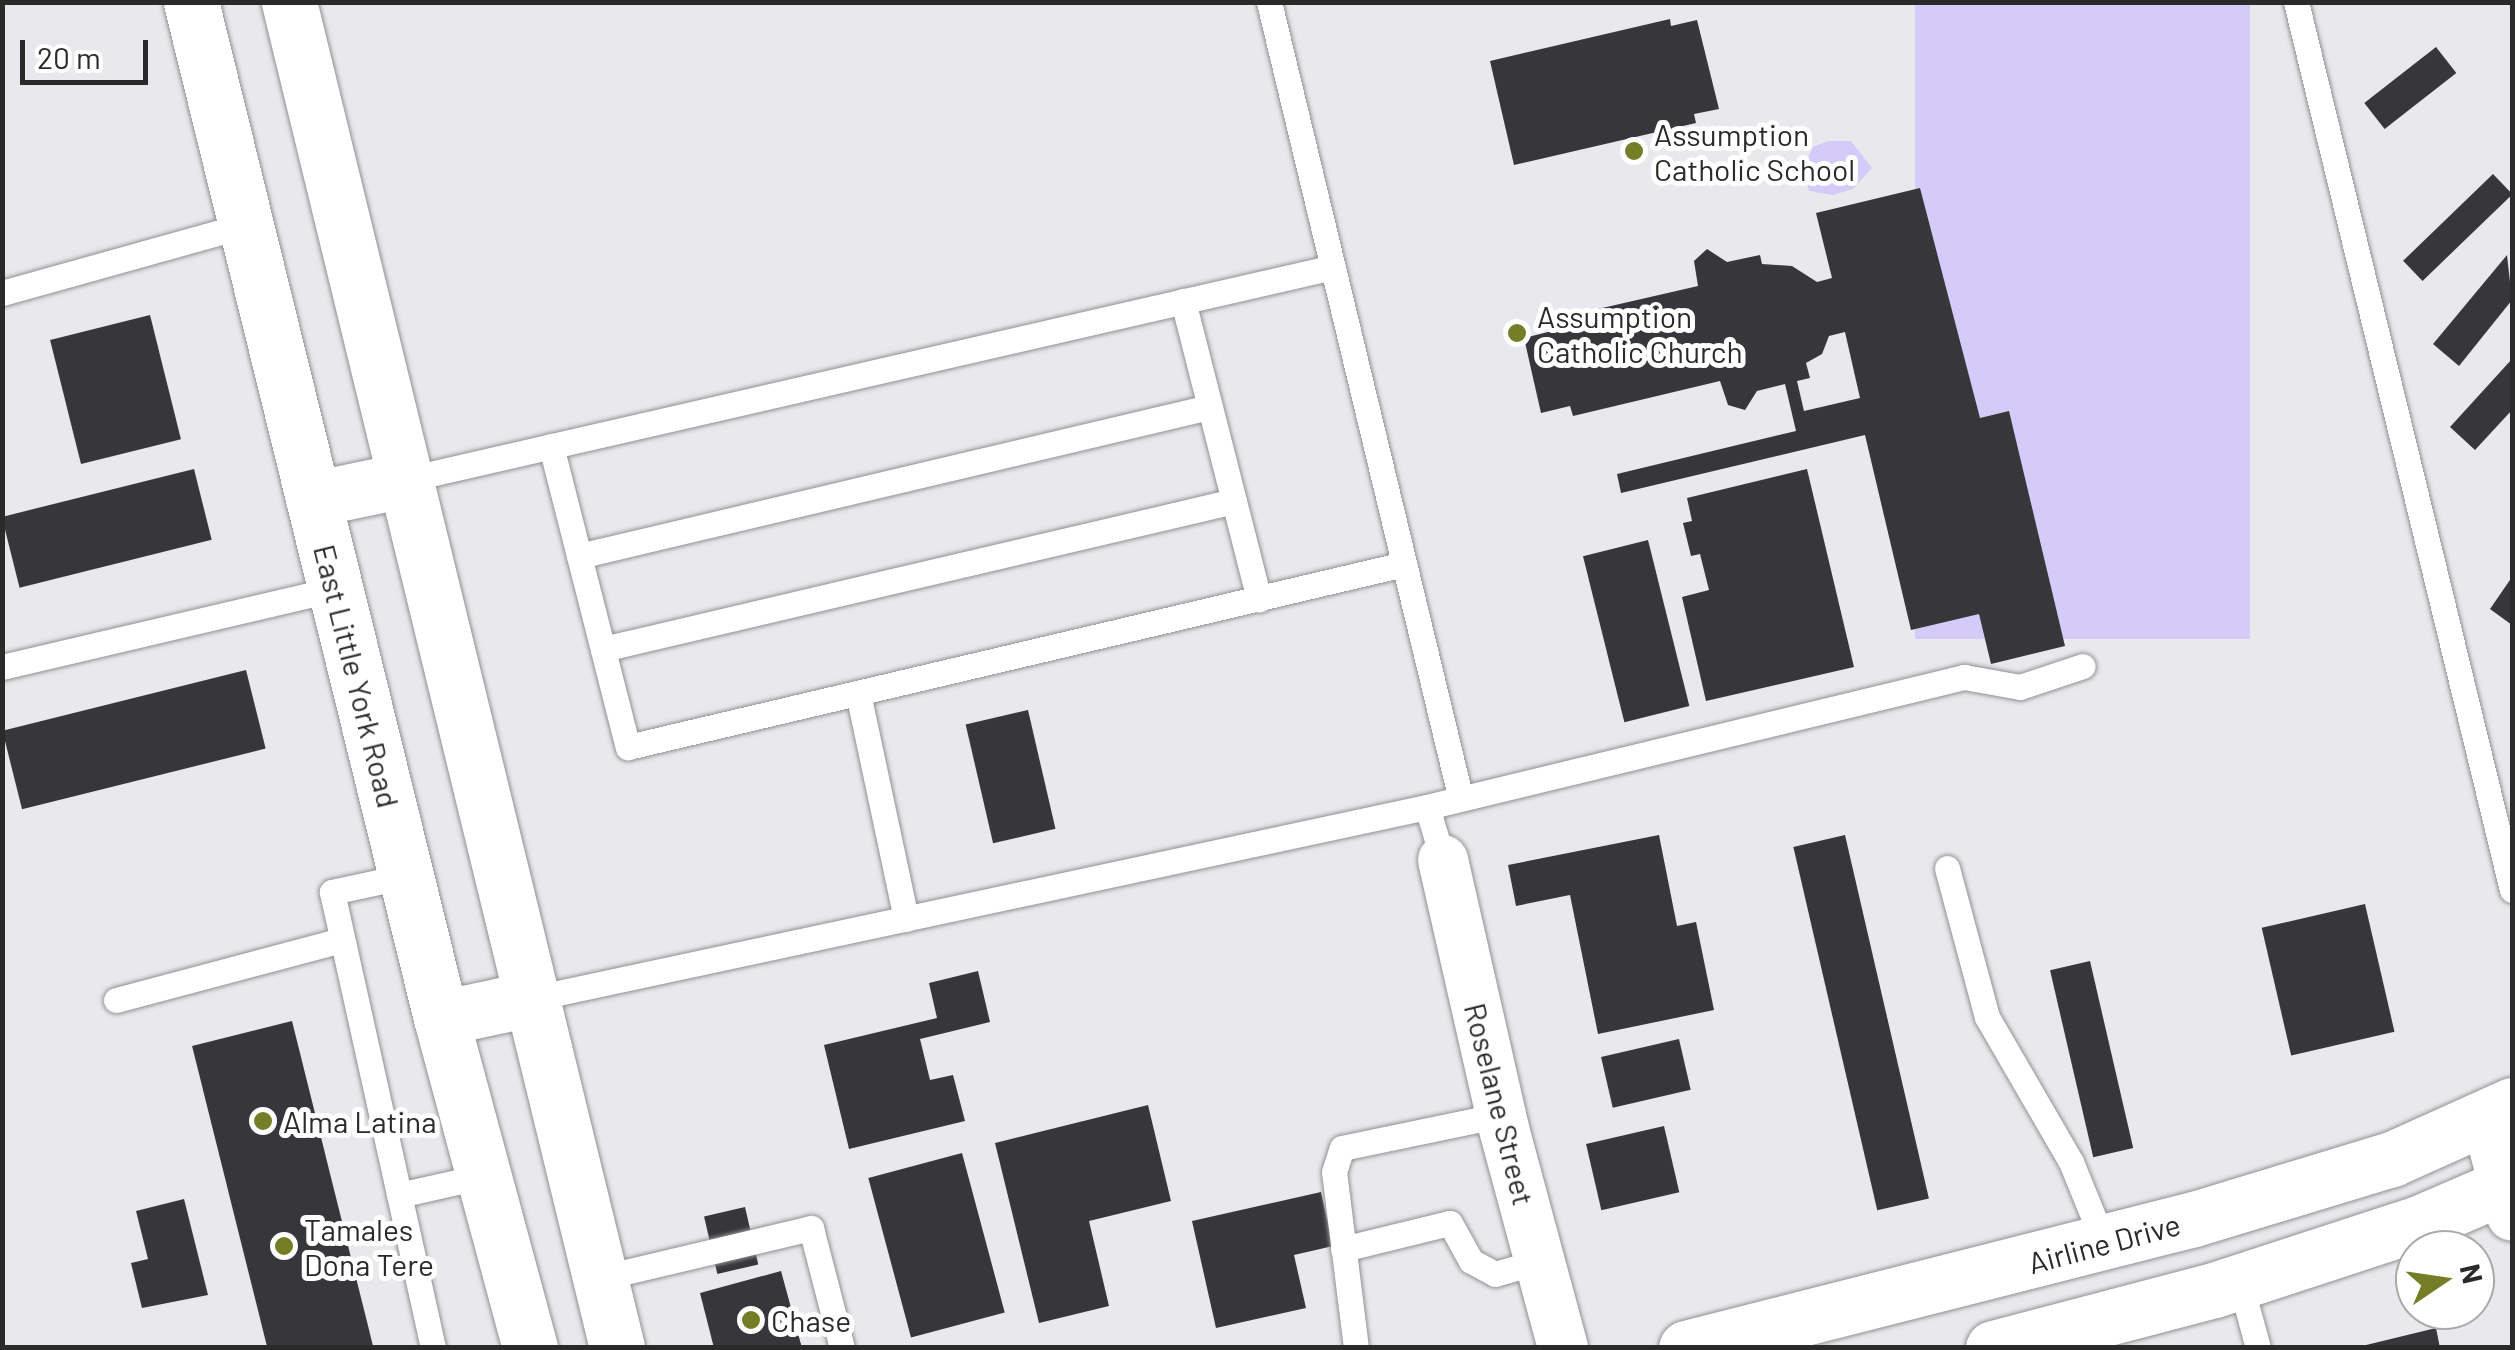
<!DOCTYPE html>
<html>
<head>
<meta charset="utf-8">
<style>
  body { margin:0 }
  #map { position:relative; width:2515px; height:1350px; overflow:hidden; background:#e9e8ec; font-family:Barlow,sans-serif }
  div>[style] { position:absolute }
  .green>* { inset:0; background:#d4cbf8; transform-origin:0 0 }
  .building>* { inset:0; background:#37363a; transform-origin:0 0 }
  .roads { filter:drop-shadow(0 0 2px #919194) drop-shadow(0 0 2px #919194) }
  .lane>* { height:25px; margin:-12.5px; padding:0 12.5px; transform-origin:12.5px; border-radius:12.5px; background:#fff }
  .street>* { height:50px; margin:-25px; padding:0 25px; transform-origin:25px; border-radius:25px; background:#fff }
  .secondary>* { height:55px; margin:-27.5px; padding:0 27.5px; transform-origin:27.5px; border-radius:27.5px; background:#fff }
  .dots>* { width:28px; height:28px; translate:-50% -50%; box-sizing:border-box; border:5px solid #fff; border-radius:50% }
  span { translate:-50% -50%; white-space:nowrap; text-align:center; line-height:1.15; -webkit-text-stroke:10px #fff; paint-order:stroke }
  .poi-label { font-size:30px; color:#2a2a2b }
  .left { translate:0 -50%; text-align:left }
  .street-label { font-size:30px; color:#2a2a2b }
  .frame { position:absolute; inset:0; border:5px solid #2a2a2b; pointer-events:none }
  .north { position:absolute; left:2395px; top:1230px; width:100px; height:100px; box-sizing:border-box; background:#fff; border:2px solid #aaa; border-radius:50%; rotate:77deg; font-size:28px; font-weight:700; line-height:40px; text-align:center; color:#2a2a2b }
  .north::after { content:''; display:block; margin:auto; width:35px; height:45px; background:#757d27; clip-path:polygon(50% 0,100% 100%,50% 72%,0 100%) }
  .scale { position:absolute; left:20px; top:40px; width:128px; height:45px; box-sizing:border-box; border:5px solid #2a2a2b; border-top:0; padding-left:12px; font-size:30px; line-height:35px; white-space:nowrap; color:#2a2a2b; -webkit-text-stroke:8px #fff; paint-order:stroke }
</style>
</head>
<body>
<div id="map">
  <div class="green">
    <i style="left:1915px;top:3px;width:335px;height:636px"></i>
    <i style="clip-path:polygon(1828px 141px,1851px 141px,1872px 168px,1853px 189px,1833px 195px,1809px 191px,1803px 169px,1813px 147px)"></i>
  </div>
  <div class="building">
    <i style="clip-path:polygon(1670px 19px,1671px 26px,1697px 20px,1719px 109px,1694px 114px,1696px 123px,1514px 165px,1490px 61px)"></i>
    <i style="left:2436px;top:47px;width:33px;height:91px;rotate:52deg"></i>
    <i style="left:2493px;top:174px;width:28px;height:125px;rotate:46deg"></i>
    <i style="clip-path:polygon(evenodd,1920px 188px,1980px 418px,2009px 411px,2065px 646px,1991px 664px,1979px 614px,1911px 630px,1865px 435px,1621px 493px,1617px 474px,1796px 431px,1785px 384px,1757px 391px,1745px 410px,1728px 405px,1720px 381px,1573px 416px,1570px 406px,1541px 413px,1524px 338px,1552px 331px,1550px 320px,1698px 286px,1694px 261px,1707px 249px,1727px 262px,1760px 255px,1762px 264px,1792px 266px,1817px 282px,1832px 278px,1816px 213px,1920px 188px,1845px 332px,1860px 398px,1804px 411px,1797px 381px,1810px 378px,1806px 363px,1822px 354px,1829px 336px,1845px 332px)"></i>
    <i style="clip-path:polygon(2507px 255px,2512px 300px,2459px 366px,2433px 344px)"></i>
    <i style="left:150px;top:315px;width:128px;height:103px;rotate:76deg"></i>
    <i style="clip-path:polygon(2512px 359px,2512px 410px,2475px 450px,2450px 427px)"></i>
    <i style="left:194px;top:469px;width:73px;height:198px;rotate:76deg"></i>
    <i style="clip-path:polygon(1807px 469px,1854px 667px,1706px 701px,1682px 597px,1709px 590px,1700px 554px,1691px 556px,1683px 523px,1692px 521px,1687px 498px)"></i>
    <i style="left:1648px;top:540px;width:171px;height:67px;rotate:76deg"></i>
    <i style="clip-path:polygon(2512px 577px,2512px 625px,2490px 609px)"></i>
    <i style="left:246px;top:670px;width:81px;height:251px;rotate:76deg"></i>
    <i style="left:1028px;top:710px;width:122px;height:64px;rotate:77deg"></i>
    <i style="clip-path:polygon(1659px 835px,1677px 926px,1696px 922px,1714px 1010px,1598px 1034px,1570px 895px,1516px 906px,1508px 865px)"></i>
    <i style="left:1845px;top:835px;width:373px;height:53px;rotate:77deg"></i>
    <i style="left:2365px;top:904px;width:131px;height:106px;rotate:77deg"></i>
    <i style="left:2090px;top:961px;width:192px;height:41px;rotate:77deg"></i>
    <i style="clip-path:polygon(978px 971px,990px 1022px,920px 1039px,930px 1080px,953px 1075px,965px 1121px,849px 1149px,824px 1045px,937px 1018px,929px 983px)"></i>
    <i style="left:292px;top:1021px;width:337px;height:103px;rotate:76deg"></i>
    <i style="left:1679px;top:1039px;width:52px;height:80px;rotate:77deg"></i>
    <i style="clip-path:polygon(1148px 1105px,1171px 1201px,1089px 1221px,1109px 1306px,1039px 1323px,995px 1143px)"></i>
    <i style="left:1664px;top:1126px;width:68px;height:80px;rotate:77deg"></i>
    <i style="left:962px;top:1153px;width:165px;height:97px;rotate:75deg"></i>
    <i style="clip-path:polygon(1321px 1192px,1333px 1246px,1294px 1255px,1306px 1308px,1216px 1328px,1192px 1221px)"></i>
    <i style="clip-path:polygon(184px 1199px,208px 1295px,142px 1308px,131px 1263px,148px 1259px,136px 1211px)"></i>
    <i style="left:745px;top:1207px;width:59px;height:42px;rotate:77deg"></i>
    <i style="clip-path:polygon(781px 1271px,802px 1348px,714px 1348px,700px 1293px)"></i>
    <i style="clip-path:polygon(2436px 1328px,2440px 1348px,2362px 1348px,2362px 1346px)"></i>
  </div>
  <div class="roads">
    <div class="lane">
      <i style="left:1269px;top:2px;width:817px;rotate:76.47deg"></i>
      <i style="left:2296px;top:2px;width:914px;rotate:76.33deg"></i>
      <i style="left:2px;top:293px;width:253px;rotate:-15.6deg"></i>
      <i style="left:1183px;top:301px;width:308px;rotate:75.7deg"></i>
      <i style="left:551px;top:446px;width:311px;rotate:75.7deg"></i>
      <i style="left:628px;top:747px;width:797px;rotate:-13.27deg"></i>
      <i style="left:404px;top:480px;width:953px;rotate:-12.91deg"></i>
      <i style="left:579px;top:556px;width:647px;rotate:-13.31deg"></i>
      <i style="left:603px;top:649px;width:648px;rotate:-13.2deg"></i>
      <i style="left:2px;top:667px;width:342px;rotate:-13.2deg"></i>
      <i style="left:858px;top:693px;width:231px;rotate:78deg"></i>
      <i style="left:1427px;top:807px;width:55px;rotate:73.2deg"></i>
      <i style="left:1947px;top:868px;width:154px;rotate:75deg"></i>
      <i style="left:1987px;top:1017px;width:168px;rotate:59.9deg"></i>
      <i style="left:2071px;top:1162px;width:87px;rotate:67.8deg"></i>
      <i style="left:406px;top:876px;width:76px;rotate:167.8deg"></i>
      <i style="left:332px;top:892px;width:467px;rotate:77.5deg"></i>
      <i style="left:530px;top:999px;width:917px;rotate:-12.08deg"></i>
      <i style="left:1427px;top:807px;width:553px;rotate:-13.61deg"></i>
      <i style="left:1964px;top:677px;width:57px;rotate:10.1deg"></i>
      <i style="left:2020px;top:687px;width:66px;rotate:-18.4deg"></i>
      <i style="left:116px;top:1000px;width:234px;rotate:-14.9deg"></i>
      <i style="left:399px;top:1195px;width:86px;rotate:-12.7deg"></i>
      <i style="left:1343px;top:1249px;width:110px;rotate:-13.7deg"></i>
      <i style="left:1450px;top:1223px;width:43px;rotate:61.1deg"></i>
      <i style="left:1471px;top:1261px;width:27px;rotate:28deg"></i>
      <i style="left:1495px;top:1274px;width:47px;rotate:-16.1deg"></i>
      <i style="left:600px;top:1278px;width:217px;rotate:-13.3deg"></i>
      <i style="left:811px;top:1228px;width:124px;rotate:75.5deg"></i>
      <i style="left:2240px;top:1282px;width:68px;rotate:74.7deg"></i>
      <i style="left:1356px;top:1348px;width:177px;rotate:-97.1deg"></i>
      <i style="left:1334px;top:1172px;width:25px;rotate:-72deg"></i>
      <i style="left:1342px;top:1148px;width:162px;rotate:-11.7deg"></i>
    </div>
    <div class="street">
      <i style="left:1443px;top:860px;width:276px;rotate:77.2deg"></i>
      <i style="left:1504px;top:1129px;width:227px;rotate:74.9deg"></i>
      <i style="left:2486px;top:1117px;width:102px;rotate:75.3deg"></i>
    </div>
    <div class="secondary">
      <i style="left:191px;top:2px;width:1046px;rotate:76.18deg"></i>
      <i style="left:441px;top:1018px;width:342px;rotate:74.9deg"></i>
      <i style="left:289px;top:2px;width:1385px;rotate:76.3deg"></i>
      <i style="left:313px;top:499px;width:93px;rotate:-11.8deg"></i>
      <i style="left:441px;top:1018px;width:91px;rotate:-12.1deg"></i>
      <i style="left:1686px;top:1348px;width:524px;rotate:-14.25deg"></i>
      <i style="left:2194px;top:1219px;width:207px;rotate:-16.9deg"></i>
      <i style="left:2392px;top:1159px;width:132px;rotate:-24.2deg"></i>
      <i style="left:1993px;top:1348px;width:228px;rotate:-14.7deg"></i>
      <i style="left:2214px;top:1290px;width:216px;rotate:-18.1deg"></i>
      <i style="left:2419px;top:1223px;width:101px;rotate:-23.3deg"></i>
    </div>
  </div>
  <div class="dots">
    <i style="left:1634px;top:151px;background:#757d27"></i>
    <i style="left:1517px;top:333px;background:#757d27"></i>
    <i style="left:263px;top:1121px;background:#757d27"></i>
    <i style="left:284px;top:1246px;background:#757d27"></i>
    <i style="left:751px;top:1320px;background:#757d27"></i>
  </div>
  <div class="poi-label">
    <span class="left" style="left:1654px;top:151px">Assumption<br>Catholic School</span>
    <span class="left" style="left:1537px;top:333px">Assumption<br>Catholic Church</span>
    <span class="left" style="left:283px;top:1121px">Alma Latina</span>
    <span class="left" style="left:304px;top:1246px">Tamales<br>Dona Tere</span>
    <span class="left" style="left:771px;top:1320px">Chase</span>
  </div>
  <div class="street-label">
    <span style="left:357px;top:676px;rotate:76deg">East Little York Road</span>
    <span style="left:1500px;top:1104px;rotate:76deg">Roselane Street</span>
    <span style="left:2104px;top:1243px;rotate:-15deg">Airline Drive</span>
  </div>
  <div class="frame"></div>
  <div class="north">N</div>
  <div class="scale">20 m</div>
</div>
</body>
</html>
